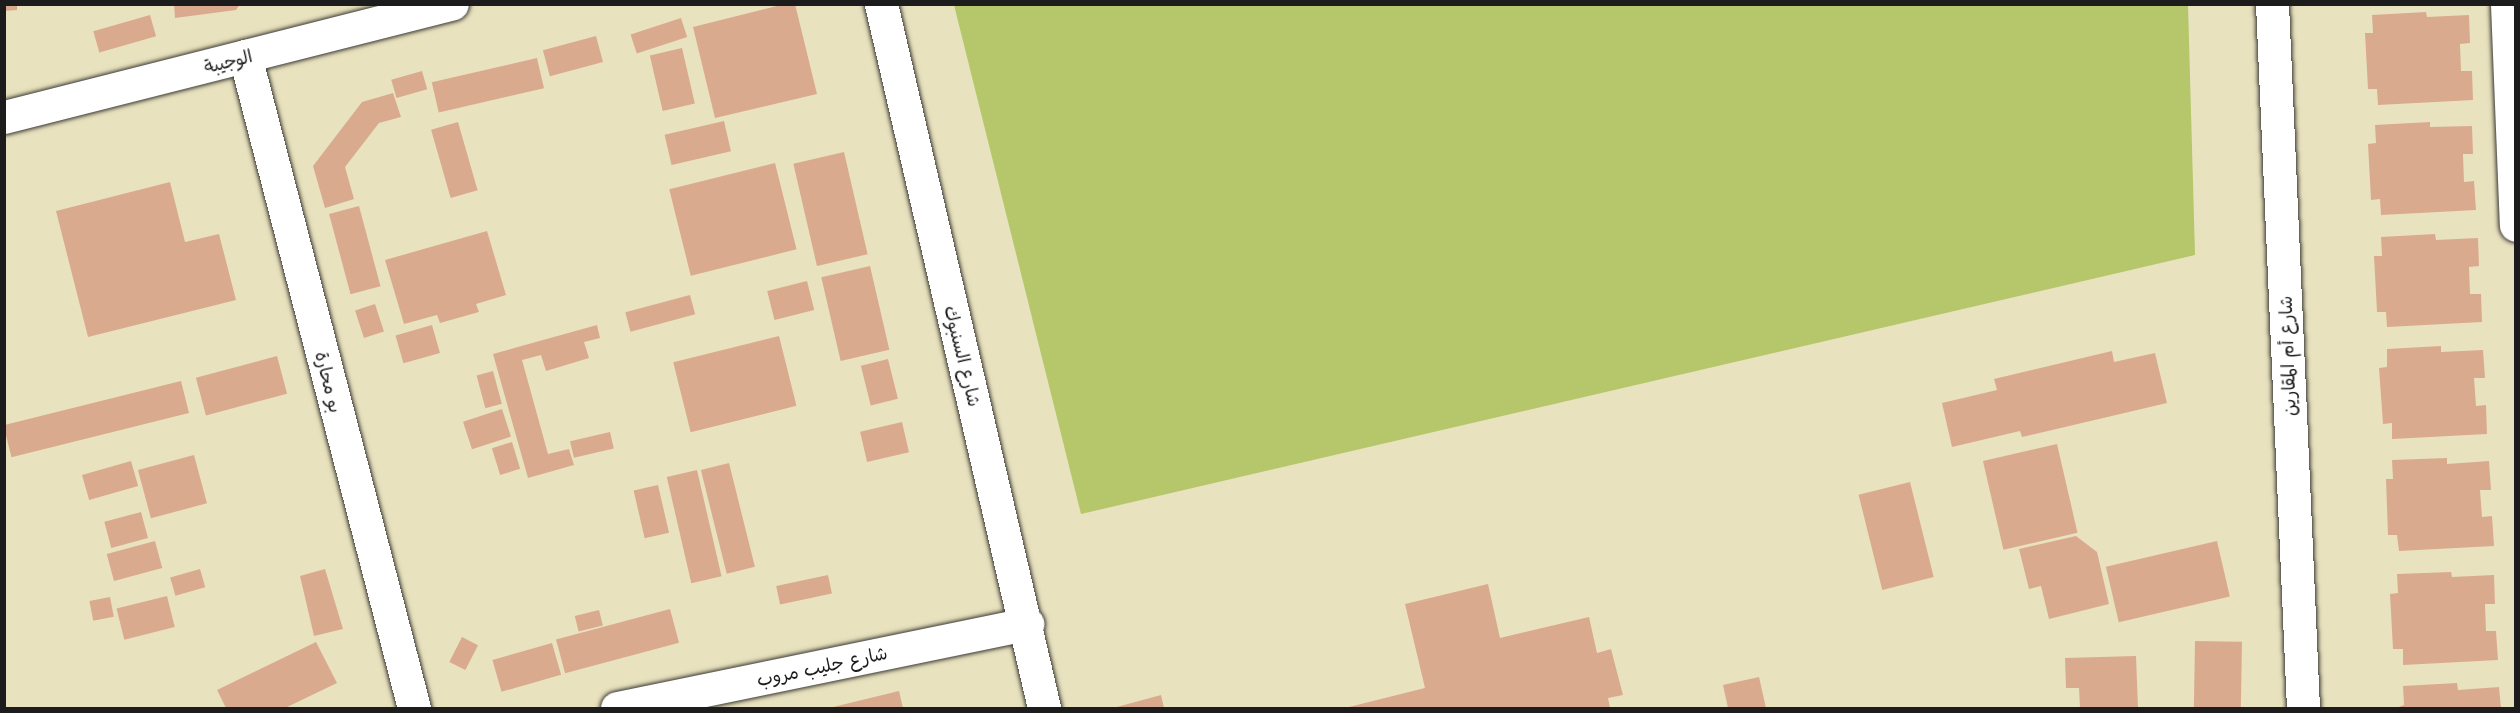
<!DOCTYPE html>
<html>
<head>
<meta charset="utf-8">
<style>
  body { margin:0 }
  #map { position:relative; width:2520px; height:713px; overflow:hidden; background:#e9e2bf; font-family:Mali,"Playpen Sans Arabic",sans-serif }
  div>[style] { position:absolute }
  .green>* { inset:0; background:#b5c76a }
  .building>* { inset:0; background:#daaa8f; transform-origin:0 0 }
  .roads { filter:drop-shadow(0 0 2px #3b3a34) drop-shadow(0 0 2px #3b3a34) }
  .minor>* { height:33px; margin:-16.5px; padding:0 16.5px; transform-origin:16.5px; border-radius:16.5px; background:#fff }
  span { translate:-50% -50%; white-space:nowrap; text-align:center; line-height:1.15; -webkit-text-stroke:4.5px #fff; paint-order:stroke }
  .street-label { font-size:18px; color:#1c1c1c }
  .frame { position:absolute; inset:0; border:6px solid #1c1c1c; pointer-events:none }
</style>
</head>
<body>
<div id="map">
  <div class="green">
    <i style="clip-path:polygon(954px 5px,2188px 5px,2195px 255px,1081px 514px)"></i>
  </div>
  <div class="building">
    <i style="clip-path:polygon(4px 4px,17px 4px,17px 10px,4px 11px)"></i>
    <i style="clip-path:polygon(174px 4px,240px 4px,236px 10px,175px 18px)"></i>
    <i style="clip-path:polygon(785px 4px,795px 4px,817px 94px,715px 118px,693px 27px)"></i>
    <i style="clip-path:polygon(2426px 12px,2427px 17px,2469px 15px,2470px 43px,2460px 44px,2461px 71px,2472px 71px,2473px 100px,2378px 105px,2377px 89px,2368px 89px,2365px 33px,2373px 33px,2372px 15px)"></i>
    <i style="left:150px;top:15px;width:22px;height:59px;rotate:74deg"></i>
    <i style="left:681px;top:18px;width:20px;height:53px;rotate:72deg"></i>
    <i style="left:596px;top:36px;width:27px;height:55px;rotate:75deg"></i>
    <i style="left:682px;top:48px;width:57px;height:33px;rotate:77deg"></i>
    <i style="left:537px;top:58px;width:31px;height:108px;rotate:77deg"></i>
    <i style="left:422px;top:71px;width:19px;height:32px;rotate:74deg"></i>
    <i style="clip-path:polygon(393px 93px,401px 117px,379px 123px,345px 167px,354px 199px,325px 208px,313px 166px,362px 102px)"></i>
    <i style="left:724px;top:121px;width:31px;height:61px;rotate:77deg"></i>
    <i style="left:458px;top:122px;width:71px;height:28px;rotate:74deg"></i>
    <i style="clip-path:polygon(2430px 122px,2430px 127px,2472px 126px,2473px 154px,2463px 154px,2464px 182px,2474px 181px,2476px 210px,2381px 215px,2380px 199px,2371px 200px,2368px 144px,2376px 143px,2375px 125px)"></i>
    <i style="left:844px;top:152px;width:105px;height:52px;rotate:77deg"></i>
    <i style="left:775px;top:163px;width:89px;height:109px;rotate:76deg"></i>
    <i style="clip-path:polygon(170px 182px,185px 242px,219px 234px,236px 300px,88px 337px,56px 211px)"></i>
    <i style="left:359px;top:206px;width:83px;height:31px;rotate:75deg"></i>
    <i style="clip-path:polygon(487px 231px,506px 295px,476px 304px,479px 312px,440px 323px,437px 315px,404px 324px,385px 260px)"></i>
    <i style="clip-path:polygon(2435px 234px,2436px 240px,2478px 238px,2479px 266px,2469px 267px,2470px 294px,2481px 294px,2482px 322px,2387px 327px,2386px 312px,2377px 312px,2374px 256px,2382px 256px,2381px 237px)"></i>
    <i style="left:870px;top:266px;width:86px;height:50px;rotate:77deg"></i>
    <i style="left:807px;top:281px;width:30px;height:41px;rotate:76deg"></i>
    <i style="left:690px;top:295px;width:20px;height:67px;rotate:75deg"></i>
    <i style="left:375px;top:304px;width:29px;height:21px;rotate:72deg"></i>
    <i style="left:432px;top:325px;width:29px;height:38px;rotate:74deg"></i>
    <i style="clip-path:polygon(597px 325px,600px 338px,584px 342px,589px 358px,546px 371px,541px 355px,522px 360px,548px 454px,569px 449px,574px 465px,528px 478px,493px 354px)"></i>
    <i style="left:779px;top:336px;width:72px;height:109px;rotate:76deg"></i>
    <i style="clip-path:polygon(2441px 346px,2441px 352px,2483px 350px,2485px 378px,2474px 378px,2476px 406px,2486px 405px,2487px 434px,2392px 439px,2392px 423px,2383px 424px,2379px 368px,2387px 367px,2387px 349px)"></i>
    <i style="clip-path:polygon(2112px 351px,2114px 362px,2155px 353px,2167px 403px,2022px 437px,2020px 431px,1952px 447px,1942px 403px,1997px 390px,1994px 379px)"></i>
    <i style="left:277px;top:356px;width:39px;height:84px;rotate:75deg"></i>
    <i style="left:888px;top:359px;width:41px;height:28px;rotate:76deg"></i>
    <i style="left:493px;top:371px;width:34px;height:17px;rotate:75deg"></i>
    <i style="left:181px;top:381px;width:33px;height:183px;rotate:76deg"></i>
    <i style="left:502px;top:409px;width:29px;height:41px;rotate:72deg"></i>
    <i style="left:902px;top:422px;width:31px;height:43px;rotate:77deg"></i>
    <i style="left:610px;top:432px;width:17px;height:41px;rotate:77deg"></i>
    <i style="left:512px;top:442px;width:28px;height:21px;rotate:73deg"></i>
    <i style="left:2057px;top:444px;width:91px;height:76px;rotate:77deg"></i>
    <i style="left:194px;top:455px;width:50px;height:58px;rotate:75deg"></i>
    <i style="clip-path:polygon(2447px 458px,2447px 464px,2489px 461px,2491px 490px,2480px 490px,2482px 517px,2492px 516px,2494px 546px,2399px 551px,2397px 535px,2388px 535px,2386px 479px,2393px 479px,2392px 460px)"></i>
    <i style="left:131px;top:461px;width:26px;height:51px;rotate:74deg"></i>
    <i style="left:729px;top:463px;width:107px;height:29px;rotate:76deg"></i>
    <i style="left:697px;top:470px;width:109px;height:31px;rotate:77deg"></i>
    <i style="left:1910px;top:482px;width:98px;height:53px;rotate:76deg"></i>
    <i style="left:658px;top:485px;width:49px;height:25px;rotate:77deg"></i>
    <i style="left:141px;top:512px;width:27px;height:38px;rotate:75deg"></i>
    <i style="clip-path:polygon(2076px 536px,2097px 552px,2109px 604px,2049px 619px,2041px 586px,2029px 589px,2019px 549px)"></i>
    <i style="left:155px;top:541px;width:28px;height:50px;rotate:75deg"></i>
    <i style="left:2217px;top:541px;width:57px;height:114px;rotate:77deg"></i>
    <i style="left:200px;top:569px;width:19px;height:31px;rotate:74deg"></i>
    <i style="clip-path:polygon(325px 569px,343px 629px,314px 636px,300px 576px)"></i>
    <i style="clip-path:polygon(2451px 572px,2452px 577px,2494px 575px,2495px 604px,2485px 604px,2486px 631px,2496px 631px,2498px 660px,2403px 665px,2403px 649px,2393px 649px,2390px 594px,2398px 593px,2397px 574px)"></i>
    <i style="left:828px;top:575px;width:19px;height:53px;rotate:78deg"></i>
    <i style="clip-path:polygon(1488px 584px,1500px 638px,1589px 617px,1597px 653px,1611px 649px,1623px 695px,1608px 698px,1610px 708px,1345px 708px,1425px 688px,1405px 604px)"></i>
    <i style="left:167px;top:596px;width:32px;height:52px;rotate:76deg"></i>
    <i style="left:110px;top:597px;width:20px;height:21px;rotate:79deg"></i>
    <i style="left:670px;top:609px;width:35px;height:118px;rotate:75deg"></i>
    <i style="left:599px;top:610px;width:16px;height:25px;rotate:76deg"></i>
    <i style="left:462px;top:637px;width:18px;height:28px;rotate:27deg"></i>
    <i style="left:2195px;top:641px;width:47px;height:67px;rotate:1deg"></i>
    <i style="clip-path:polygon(316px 642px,337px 683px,285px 708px,226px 708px,217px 690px)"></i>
    <i style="left:552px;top:643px;width:33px;height:62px;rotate:74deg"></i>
    <i style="clip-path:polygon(2136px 656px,2138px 708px,2080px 708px,2079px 688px,2066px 688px,2065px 658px)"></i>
    <i style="clip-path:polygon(1759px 677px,1766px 708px,1728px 708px,1723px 685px)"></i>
    <i style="clip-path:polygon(2457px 683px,2458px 690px,2499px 687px,2501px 708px,2396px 708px,2404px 705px,2403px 686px)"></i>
    <i style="clip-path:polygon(899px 691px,903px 708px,829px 708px)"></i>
    <i style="clip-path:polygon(1161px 695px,1164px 708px,1113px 708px)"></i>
  </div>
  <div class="roads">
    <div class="minor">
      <i style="left:881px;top:4px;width:723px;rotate:76.96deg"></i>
      <i style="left:2272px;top:4px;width:705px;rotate:87.48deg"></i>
      <i style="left:2507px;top:4px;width:221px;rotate:87.7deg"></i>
      <i style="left:245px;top:56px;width:674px;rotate:75.47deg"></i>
      <i style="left:4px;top:117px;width:462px;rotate:-14.2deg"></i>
      <i style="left:617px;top:708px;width:419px;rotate:-11.6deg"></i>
    </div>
  </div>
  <div class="street-label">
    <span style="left:228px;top:61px;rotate:-14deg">الوجيبة</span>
    <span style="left:963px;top:356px;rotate:76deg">شارع السنبوك</span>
    <span style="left:2287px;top:356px;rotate:-92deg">شارع أم المقارين</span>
    <span style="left:329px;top:382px;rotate:76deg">بو محارة</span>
    <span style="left:822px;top:666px;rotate:-12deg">شارع جليب مروب</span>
  </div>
  <div class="frame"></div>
</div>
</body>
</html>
